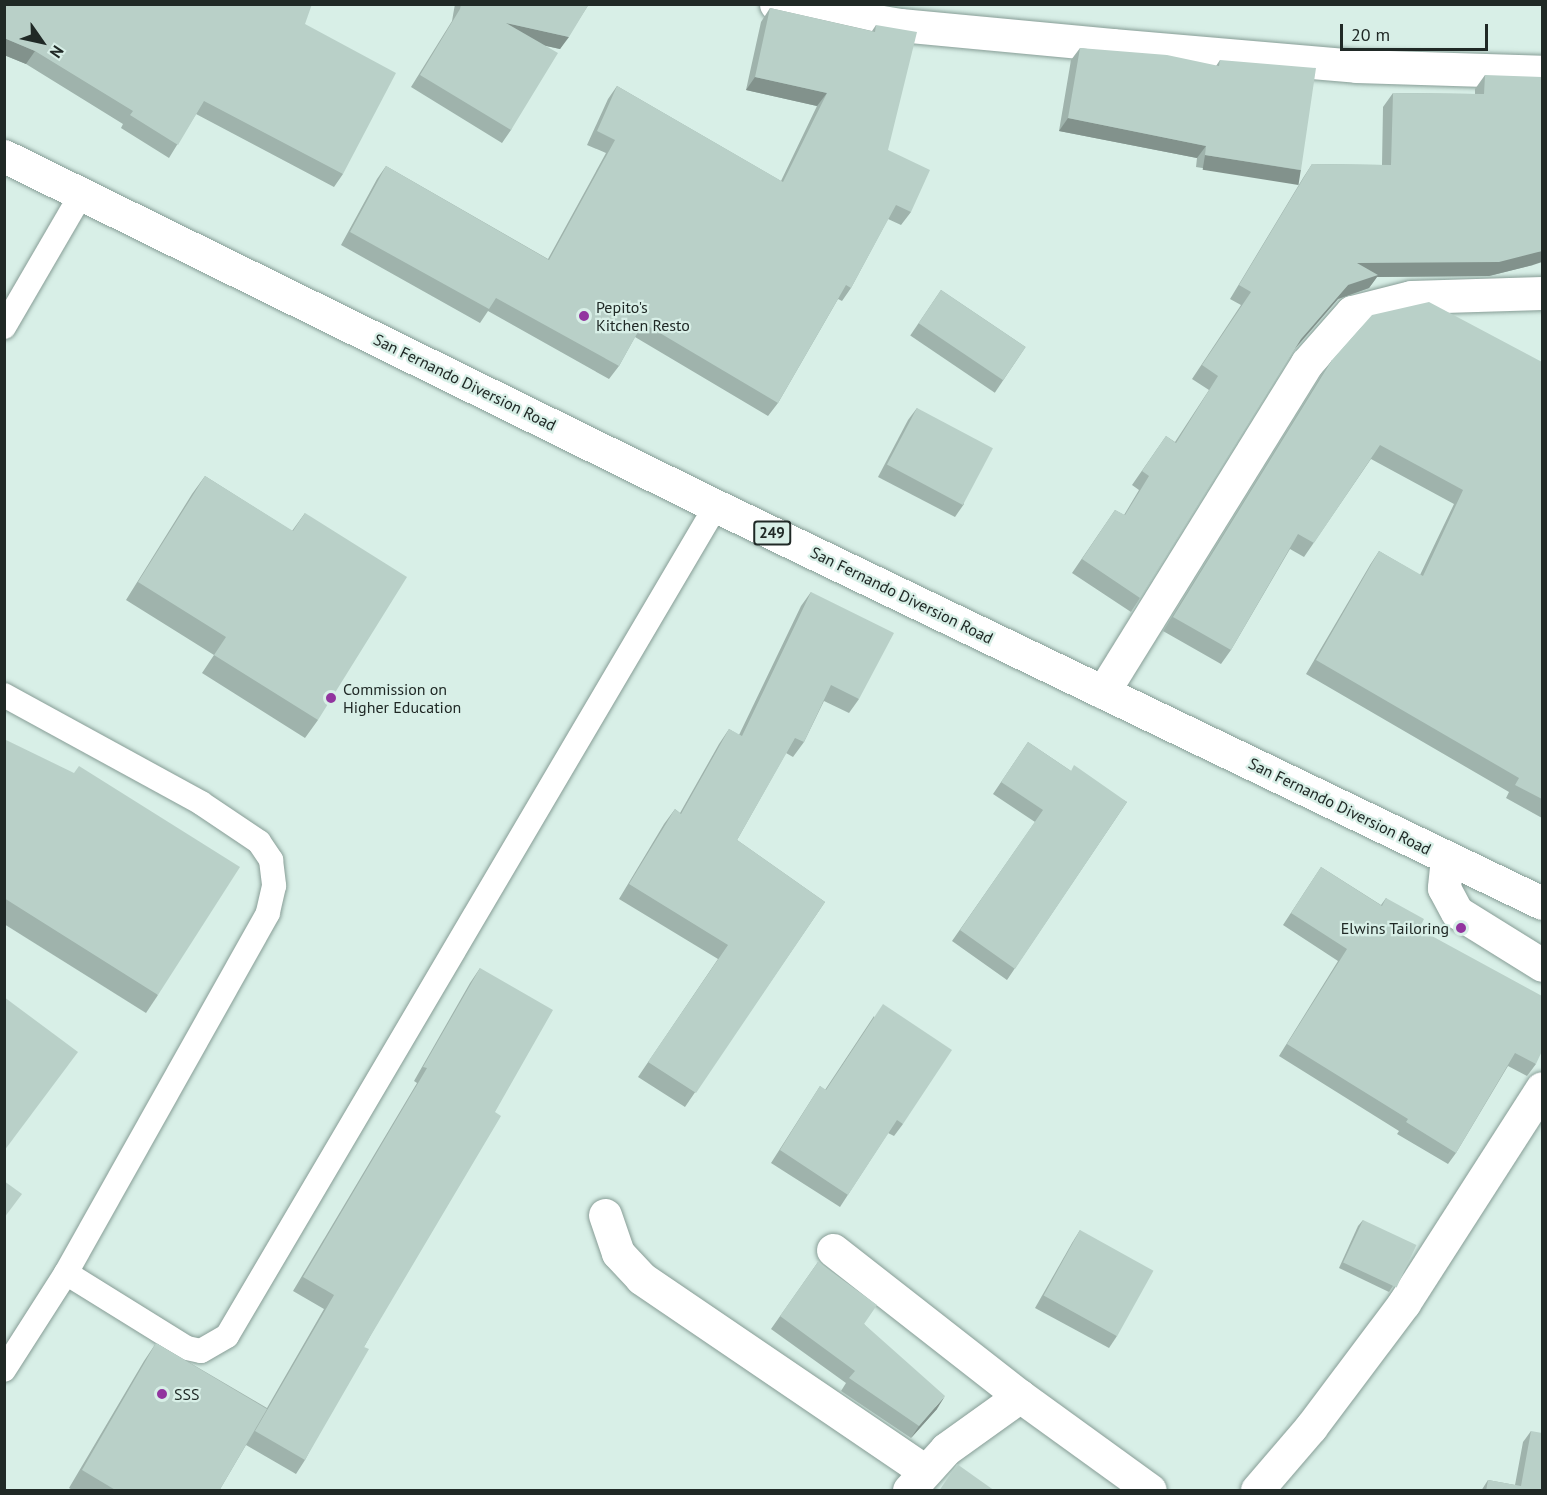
<!DOCTYPE html>
<html>
<head>
<meta charset="utf-8">
<style>
  body { margin:0 }
  #map { position:relative; width:1547px; height:1495px; overflow:hidden; background:#d8efe7; font-family:"PT Sans",sans-serif }
  div>[style] { position:absolute }
  .roads { filter:drop-shadow(0 0 2px #879d96) drop-shadow(0 0 2px #879d96) }
  .lane>* { height:24px; margin:-12px; padding:0 12px; transform-origin:12px; border-radius:12px; background:#fff }
  .street>* { height:33px; margin:-16.5px; padding:0 16.5px; transform-origin:16.5px; border-radius:16.5px; background:#fff }
  .highway>* { height:33px; margin:-16.5px; padding:0 16.5px; transform-origin:16.5px; border-radius:16.5px; background:#fff }
  .wall>* { inset:0; background:#9fb3ac; transform-origin:0 0 }
  .shaded-wall>* { inset:0; background:#82928c; transform-origin:0 0 }
  .building>* { inset:0; background:#b9d0c8; transform-origin:0 0 }
  .dots>* { width:16px; height:16px; translate:-50% -50%; box-sizing:border-box; border:3px solid #d8efe7; border-radius:50% }
  span { translate:-50% -50%; white-space:nowrap; text-align:center; line-height:1.15; -webkit-text-stroke:4.5px #d8efe7; paint-order:stroke }
  .shield-label span { padding:2px 4px; background:#d8efe7; border:2px solid; border-radius:4px; -webkit-text-stroke-width:0 }
  .shield-label { font-size:15px; color:#202926; font-weight:700 }
  .poi-label { font-size:16px; color:#202926 }
  .left { translate:0 -50%; text-align:left }
  .right { translate:-100% -50%; text-align:right }
  .street-label { font-size:16px; color:#202926 }
  .frame { position:absolute; inset:0; border:6px solid #202926; pointer-events:none }
  .north { position:absolute; left:12px; top:12px; width:60px; height:60px; -webkit-text-stroke:4px #d8efe7; paint-order:stroke; rotate:124deg; font-size:16px; font-weight:700; line-height:24px; text-align:center; color:#202926 }
  .north::after { content:''; display:block; margin:auto; width:21px; height:27px; background:#202926; clip-path:polygon(50% 0,100% 100%,50% 72%,0 100%) }
  .scale { position:absolute; left:1340px; top:24px; width:148px; height:27px; box-sizing:border-box; border:3px solid #202926; border-top:0; padding-left:8px; font-size:18px; line-height:21px; white-space:nowrap; color:#202926; -webkit-text-stroke:4px #d8efe7; paint-order:stroke }
</style>
</head>
<body>
<div id="map">
  <div class="roads">
    <div class="lane">
      <i style="left:4px;top:327px;width:155px;rotate:-59.8deg"></i>
      <i style="left:4px;top:695px;width:225px;rotate:28.7deg"></i>
      <i style="left:201px;top:803px;width:70px;rotate:33.9deg"></i>
      <i style="left:259px;top:842px;width:22px;rotate:56deg"></i>
      <i style="left:271px;top:860px;width:26px;rotate:83deg"></i>
      <i style="left:274px;top:886px;width:28px;rotate:103deg"></i>
      <i style="left:268px;top:913px;width:413px;rotate:119.3deg"></i>
      <i style="left:66px;top:1273px;width:115px;rotate:122.6deg"></i>
      <i style="left:66px;top:1273px;width:142px;rotate:31.8deg"></i>
      <i style="left:187px;top:1348px;width:14px;rotate:12deg"></i>
      <i style="left:201px;top:1351px;width:30px;rotate:-30deg"></i>
      <i style="left:227px;top:1336px;width:963px;rotate:-59.5deg"></i>
    </div>
    <div class="street">
      <i style="left:776px;top:4px;width:126px;rotate:9.6deg"></i>
      <i style="left:900px;top:25px;width:213px;rotate:5.4deg"></i>
      <i style="left:1112px;top:45px;width:245px;rotate:4.9deg"></i>
      <i style="left:1356px;top:66px;width:186px;rotate:1.8deg"></i>
      <i style="left:1103px;top:692px;width:387px;rotate:-58.2deg"></i>
      <i style="left:1307px;top:363px;width:68px;rotate:-48.6deg"></i>
      <i style="left:1352px;top:312px;width:61px;rotate:-14.3deg"></i>
      <i style="left:1411px;top:297px;width:131px;rotate:-1.7deg"></i>
      <i style="left:1447px;top:858px;width:30px;rotate:96deg"></i>
      <i style="left:1444px;top:888px;width:27px;rotate:62deg"></i>
      <i style="left:1457px;top:912px;width:100px;rotate:31.9deg"></i>
      <i style="left:605px;top:1215px;width:40px;rotate:71.1deg"></i>
      <i style="left:618px;top:1253px;width:34px;rotate:47deg"></i>
      <i style="left:641px;top:1278px;width:342px;rotate:34.2deg"></i>
      <i style="left:833px;top:1250px;width:237px;rotate:38deg"></i>
      <i style="left:909px;top:1490px;width:55px;rotate:-47.9deg"></i>
      <i style="left:946px;top:1449px;width:91px;rotate:-35.6deg"></i>
      <i style="left:1020px;top:1396px;width:160px;rotate:35.9deg"></i>
      <i style="left:1257px;top:1490px;width:83px;rotate:-49.4deg"></i>
      <i style="left:1311px;top:1427px;width:155px;rotate:-53.1deg"></i>
      <i style="left:1404px;top:1303px;width:255px;rotate:-57.3deg"></i>
    </div>
    <div class="highway">
      <i style="left:4px;top:156px;width:793px;rotate:26.18deg"></i>
      <i style="left:716px;top:506px;width:916px;rotate:25.67deg"></i>
    </div>
  </div>
  <div class="wall">
    <i style="clip-path:polygon(4px 4px,305px 24px,343px 174px,334px 187px,196px 114px,169px 158px,121px 128px,123px 124px,26px 64px,4px 55px)"></i>
    <i style="clip-path:polygon(455px 4px,589px 4px,560px 49px,546px 46px,511px 130px,502px 143px,411px 87px,452px 21px)"></i>
    <i style="clip-path:polygon(770px 8px,872px 31px,876px 25px,888px 150px,911px 212px,901px 225px,888px 219px,851px 288px,842px 301px,838px 299px,778px 403px,768px 416px,635px 337px,619px 366px,609px 379px,488px 311px,480px 323px,341px 245px,377px 179px,386px 166px,548px 259px,606px 153px,587px 145px,608px 99px,617px 86px,781px 181px,817px 106px,746px 90px,761px 22px)"></i>
    <i style="clip-path:polygon(1080px 48px,1216px 66px,1220px 60px,1301px 170px,1292px 182px,1196px 167px,1197px 158px,1059px 131px,1071px 60px)"></i>
    <i style="clip-path:polygon(1485px 75px,1533px 265px,1489px 276px,1377px 277px,1369px 288px,1338px 299px,1295px 349px,1140px 598px,1131px 612px,1072px 573px,1115px 510px,1124px 515px,1139px 490px,1132px 485px,1166px 436px,1175px 442px,1209px 390px,1192px 379px,1241px 305px,1230px 299px,1303px 178px,1312px 164px,1382px 165px,1383px 107px,1393px 93px,1475px 94px,1475px 89px)"></i>
    <i style="left:941px;top:290px;width:102px;height:55px;rotate:34deg"></i>
    <i style="clip-path:polygon(1332px 360px,1542px 362px,1542px 818px,1506px 798px,1509px 792px,1306px 674px,1370px 565px,1379px 551px,1420px 575px,1454px 504px,1371px 459px,1304px 557px,1290px 549px,1231px 650px,1221px 664px,1163px 631px,1322px 374px)"></i>
    <i style="clip-path:polygon(917px 408px,964px 504px,955px 517px,878px 477px,908px 420px)"></i>
    <i style="clip-path:polygon(205px 476px,292px 531px,305px 513px,318px 720px,305px 738px,202px 673px,214px 655px,126px 600px,192px 494px)"></i>
    <i style="clip-path:polygon(811px 592px,859px 699px,849px 713px,824px 701px,804px 742px,793px 757px,786px 753px,737px 840px,825px 902px,685px 1107px,638px 1077px,718px 959px,619px 899px,664px 824px,675px 809px,680px 813px,719px 744px,729px 729px,739px 735px,801px 606px)"></i>
    <i style="clip-path:polygon(4px 739px,158px 995px,146px 1013px,4px 924px)"></i>
    <i style="clip-path:polygon(1028px 742px,1071px 771px,1127px 802px,1007px 980px,952px 941px,1035px 822px,993px 794px)"></i>
    <i style="clip-path:polygon(1321px 867px,1381px 905px,1386px 898px,1419px 929px,1536px 1064px,1527px 1076px,1508px 1066px,1456px 1153px,1448px 1164px,1397px 1134px,1399px 1131px,1279px 1056px,1338px 961px,1283px 925px)"></i>
    <i style="clip-path:polygon(480px 968px,495px 1112px,364px 1347px,305px 1460px,296px 1474px,246px 1445px,219px 1491px,74px 1491px,69px 1488px,144px 1361px,156px 1343px,267px 1408px,324px 1309px,293px 1291px,417px 1083px,414px 1081px,470px 983px)"></i>
    <i style="clip-path:polygon(874px 1016px,903px 1124px,894px 1136px,888px 1133px,840px 1207px,771px 1163px,820px 1086px,825px 1090px)"></i>
    <i style="clip-path:polygon(1363px 1220px,1393px 1286px,1389px 1292px,1339px 1268px,1358px 1226px)"></i>
    <i style="clip-path:polygon(1080px 1230px,1117px 1336px,1109px 1348px,1035px 1308px,1072px 1243px)"></i>
    <i style="clip-path:polygon(818px 1262px,864px 1324px,937px 1409px,911px 1438px,841px 1391px,846px 1383px,771px 1329px)"></i>
    <i style="clip-path:polygon(1531px 1431px,1542px 1491px,1481px 1491px,1488px 1480px,1515px 1485px,1523px 1442px)"></i>
  </div>
  <div class="shaded-wall">
    <i style="clip-path:polygon(506px 23px,569px 37px,560px 49px,498px 35px)"></i>
    <i style="clip-path:polygon(4px 38px,35px 51px,26px 64px,4px 55px)"></i>
    <i style="clip-path:polygon(755px 77px,827px 93px,817px 106px,746px 90px)"></i>
    <i style="clip-path:polygon(1068px 118px,1206px 146px,1197px 158px,1059px 131px)"></i>
    <i style="left:1205px;top:155px;width:97px;height:15px;rotate:9deg"></i>
    <i style="clip-path:polygon(1542px 251px,1542px 262px,1533px 265px,1489px 276px,1377px 277px,1369px 288px,1338px 299px,1291px 353px,1301px 339px,1348px 285px,1357px 263px)"></i>
    <i style="clip-path:polygon(945px 1396px,937px 1409px,911px 1438px,919px 1426px)"></i>
  </div>
  <div class="building">
    <i style="clip-path:polygon(4px 4px,312px 4px,305px 24px,396px 73px,343px 174px,204px 101px,178px 145px,130px 115px,133px 111px,35px 51px,4px 38px)"></i>
    <i style="clip-path:polygon(461px 4px,589px 4px,569px 37px,506px 23px,558px 53px,511px 130px,420px 75px,460px 9px)"></i>
    <i style="clip-path:polygon(770px 8px,875px 32px,876px 25px,917px 32px,888px 150px,930px 170px,911px 212px,896px 205px,851px 288px,846px 285px,778px 403px,643px 323px,619px 366px,496px 298px,489px 309px,350px 232px,386px 166px,549px 260px,615px 140px,597px 131px,617px 86px,783px 182px,827px 93px,755px 77px)"></i>
    <i style="clip-path:polygon(1080px 48px,1167px 55px,1219px 66px,1220px 60px,1316px 68px,1301px 170px,1205px 155px,1206px 146px,1068px 118px)"></i>
    <i style="clip-path:polygon(1485px 75px,1542px 77px,1542px 251px,1499px 262px,1357px 263px,1378px 275px,1348px 285px,1301px 339px,1140px 598px,1082px 559px,1115px 510px,1125px 515px,1149px 476px,1142px 471px,1166px 436px,1176px 443px,1218px 376px,1202px 365px,1251px 292px,1239px 285px,1312px 164px,1391px 165px,1393px 93px,1484px 94px)"></i>
    <i style="left:941px;top:290px;width:102px;height:40px;rotate:34deg"></i>
    <i style="clip-path:polygon(1429px 302px,1542px 362px,1542px 799px,1515px 785px,1519px 778px,1316px 660px,1379px 551px,1423px 576px,1463px 490px,1380px 445px,1314px 543px,1298px 534px,1231px 650px,1173px 617px,1332px 360px,1372px 315px)"></i>
    <i style="left:917px;top:408px;width:86px;height:64px;rotate:28deg"></i>
    <i style="clip-path:polygon(205px 476px,293px 531px,305px 513px,407px 577px,318px 720px,214px 655px,226px 637px,138px 582px)"></i>
    <i style="clip-path:polygon(811px 592px,894px 633px,859px 699px,831px 685px,804px 742px,795px 738px,737px 840px,825px 902px,696px 1093px,648px 1062px,728px 945px,629px 884px,675px 809px,681px 814px,729px 729px,742px 736px)"></i>
    <i style="clip-path:polygon(4px 739px,74px 773px,79px 766px,240px 867px,158px 995px,4px 898px)"></i>
    <i style="clip-path:polygon(1028px 742px,1071px 771px,1074px 765px,1127px 802px,1015px 969px,960px 930px,1043px 810px,1001px 782px)"></i>
    <i style="clip-path:polygon(1321px 867px,1382px 906px,1386px 898px,1424px 919px,1419px 929px,1542px 996px,1542px 1051px,1536px 1064px,1515px 1053px,1456px 1153px,1406px 1122px,1408px 1119px,1287px 1044px,1347px 949px,1291px 913px)"></i>
    <i style="clip-path:polygon(480px 968px,553px 1010px,495px 1112px,501px 1116px,364px 1347px,369px 1349px,305px 1460px,255px 1431px,334px 1295px,303px 1277px,427px 1068px,423px 1067px)"></i>
    <i style="clip-path:polygon(4px 997px,78px 1052px,4px 1151px)"></i>
    <i style="clip-path:polygon(883px 1004px,952px 1050px,903px 1124px,897px 1120px,848px 1195px,780px 1150px,820px 1086px,826px 1090px)"></i>
    <i style="clip-path:polygon(4px 1181px,22px 1194px,4px 1218px)"></i>
    <i style="left:1363px;top:1220px;width:59px;height:47px;rotate:25deg"></i>
    <i style="left:1080px;top:1230px;width:84px;height:75px;rotate:29deg"></i>
    <i style="clip-path:polygon(818px 1262px,877px 1305px,864px 1324px,945px 1396px,919px 1426px,849px 1378px,855px 1371px,780px 1316px)"></i>
    <i style="clip-path:polygon(156px 1343px,267px 1409px,219px 1491px,117px 1491px,82px 1470px)"></i>
    <i style="clip-path:polygon(1531px 1431px,1542px 1433px,1542px 1491px,1486px 1491px,1488px 1480px,1521px 1486px)"></i>
    <i style="clip-path:polygon(957px 1464px,995px 1491px,939px 1491px)"></i>
  </div>
  <div class="dots">
    <i style="left:584px;top:316px;background:#92359f"></i>
    <i style="left:331px;top:698px;background:#92359f"></i>
    <i style="left:1461px;top:928px;background:#92359f"></i>
    <i style="left:162px;top:1394px;background:#92359f"></i>
  </div>
  <div class="shield-label">
    <span style="left:772px;top:533px">249</span>
  </div>
  <div class="poi-label">
    <span class="left" style="left:596px;top:316px">Pepito's<br>Kitchen Resto</span>
    <span class="left" style="left:343px;top:698px">Commission on<br>Higher Education</span>
    <span class="right" style="left:1449px;top:928px">Elwins Tailoring</span>
    <span class="left" style="left:174px;top:1394px">SSS</span>
  </div>
  <div class="street-label">
    <span style="left:465px;top:382px;rotate:26deg">San Fernando Diversion Road</span>
    <span style="left:902px;top:595px;rotate:26deg">San Fernando Diversion Road</span>
    <span style="left:1340px;top:806px;rotate:26deg">San Fernando Diversion Road</span>
  </div>
  <div class="frame"></div>
  <div class="north">N</div>
  <div class="scale">20 m</div>
</div>
</body>
</html>
